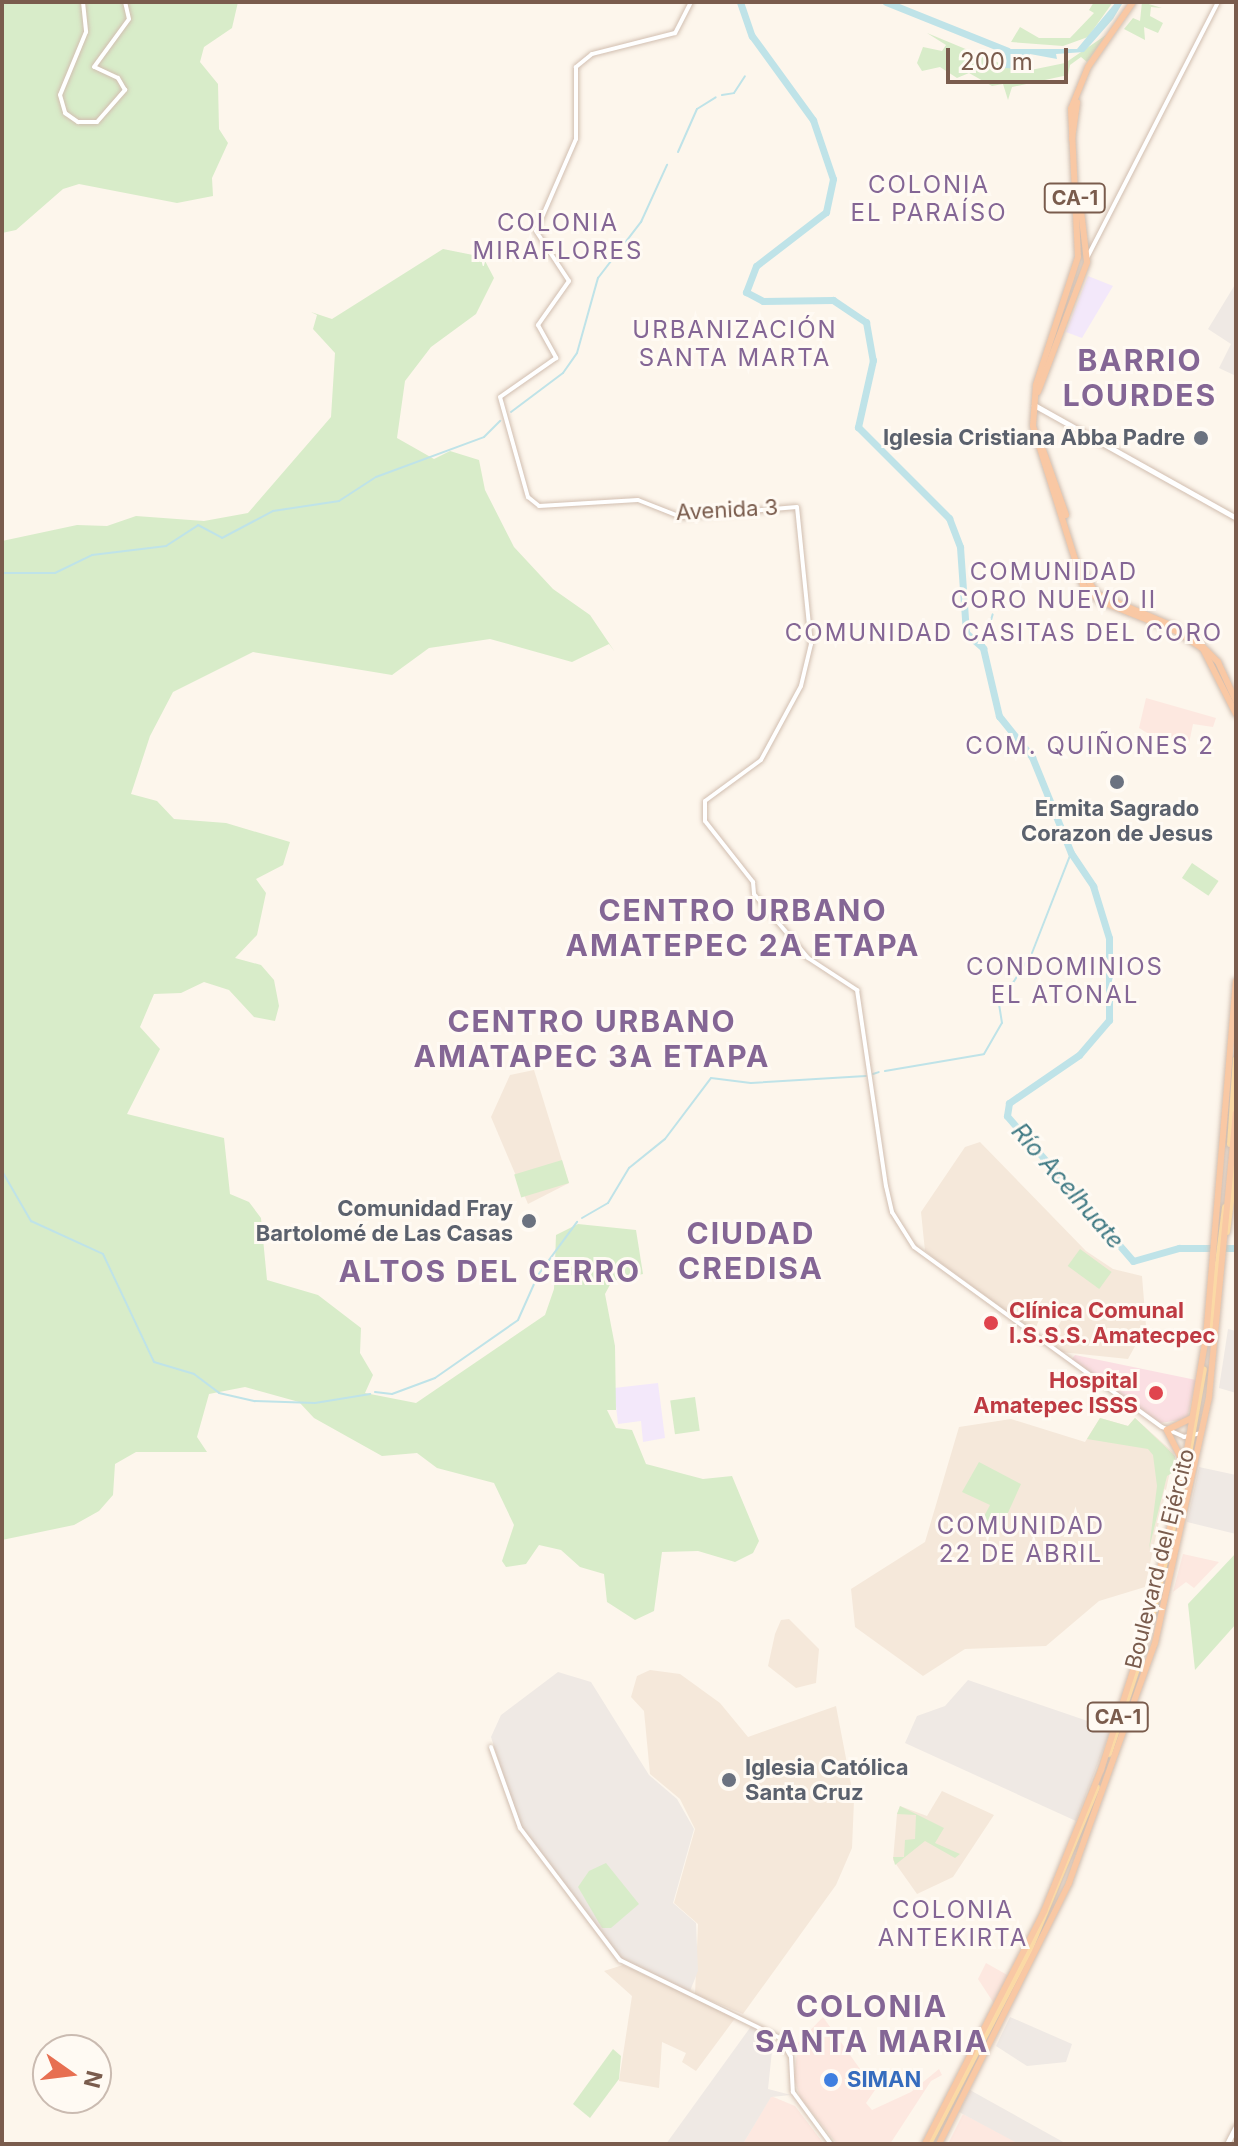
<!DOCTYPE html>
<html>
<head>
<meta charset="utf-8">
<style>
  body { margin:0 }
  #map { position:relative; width:1238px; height:2146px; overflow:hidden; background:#fdf6ec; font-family:Inter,sans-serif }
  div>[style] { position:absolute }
  .residential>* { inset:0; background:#f5e8da }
  .commercial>* { inset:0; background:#fde8e0 }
  .industrial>* { inset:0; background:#efe9e4 }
  .education>* { inset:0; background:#f3e8fa }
  .medical>* { inset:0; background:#fbdfe3 }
  .green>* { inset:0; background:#d8ecc9; transform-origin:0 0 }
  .water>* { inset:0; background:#bfe3e8 }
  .stream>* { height:2px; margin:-1px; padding:0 1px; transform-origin:1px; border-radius:1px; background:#bfe3e8 }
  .river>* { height:7px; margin:-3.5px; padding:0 3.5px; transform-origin:3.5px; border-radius:3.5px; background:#bfe3e8 }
  .roads { filter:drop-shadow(0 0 2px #d1beb0) drop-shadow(0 0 2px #d1beb0) }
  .tertiary>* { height:4px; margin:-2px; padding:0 2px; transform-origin:2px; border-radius:2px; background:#fff }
  .secondary>* { height:5px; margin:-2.5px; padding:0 2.5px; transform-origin:2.5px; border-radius:2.5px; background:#fff }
  .primary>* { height:6px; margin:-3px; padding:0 3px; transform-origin:3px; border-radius:3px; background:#fbd9a5 }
  .trunk>* { height:6px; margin:-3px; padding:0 3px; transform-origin:3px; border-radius:3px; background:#f9c8a4 }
  .dots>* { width:22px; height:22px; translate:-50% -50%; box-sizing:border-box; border:4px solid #fffaf3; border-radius:50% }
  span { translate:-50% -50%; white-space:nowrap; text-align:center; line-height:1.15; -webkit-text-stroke:6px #fffaf3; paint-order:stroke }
  .shield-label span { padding:2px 6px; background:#fffaf3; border:2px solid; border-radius:6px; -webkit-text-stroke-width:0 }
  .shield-label { font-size:20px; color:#7a5c4d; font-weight:700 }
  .worship-label { font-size:22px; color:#5b616d; font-weight:700 }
  .right { translate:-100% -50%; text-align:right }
  .left { translate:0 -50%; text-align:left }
  .street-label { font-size:22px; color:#7a5c4d }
  .health-label { font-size:22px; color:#be3a42; font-weight:700 }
  .shop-label { font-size:22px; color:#366cbe; font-weight:700 }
  .neighbourhood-label { font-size:24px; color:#846695; letter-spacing:2px }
  .water-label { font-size:24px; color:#437c86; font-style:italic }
  .district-label { font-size:30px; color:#846695; font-weight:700; letter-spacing:2px }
  .frame { position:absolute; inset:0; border:4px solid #7a5c4d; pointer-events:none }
  .north { position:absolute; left:32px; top:2034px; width:80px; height:80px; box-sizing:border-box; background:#fffaf3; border:2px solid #cabbb1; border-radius:50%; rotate:104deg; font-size:22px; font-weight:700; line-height:32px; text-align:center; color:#7a5c4d }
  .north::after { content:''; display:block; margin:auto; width:28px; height:36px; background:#e76f51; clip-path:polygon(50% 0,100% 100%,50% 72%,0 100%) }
  .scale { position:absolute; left:946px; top:48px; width:122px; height:36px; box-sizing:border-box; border:4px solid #7a5c4d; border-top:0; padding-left:10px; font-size:24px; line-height:28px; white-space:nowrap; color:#7a5c4d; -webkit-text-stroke:6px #fffaf3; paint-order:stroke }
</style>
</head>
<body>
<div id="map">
  <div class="residential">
    <i style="clip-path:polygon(534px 1070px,569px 1183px,528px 1204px,491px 1117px,510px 1075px)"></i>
    <i style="clip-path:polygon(980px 1142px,1086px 1251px,1113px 1269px,1142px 1276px,1146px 1326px,1128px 1359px,1061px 1352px,1050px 1341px,1066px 1312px,1046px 1303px,1034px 1332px,925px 1251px,921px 1212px,965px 1147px)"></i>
    <i style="clip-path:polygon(1100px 1418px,1128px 1426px,1135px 1418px,1174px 1453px,1145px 1587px,1099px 1601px,1046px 1646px,965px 1649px,923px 1676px,855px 1627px,851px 1589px,925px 1542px,959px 1427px,1011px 1419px,1085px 1442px)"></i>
    <i style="clip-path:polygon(789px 1619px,819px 1649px,816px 1683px,796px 1688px,768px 1666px,775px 1634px,781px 1620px)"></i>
    <i style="clip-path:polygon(650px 1670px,680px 1674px,720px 1703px,748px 1737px,836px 1706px,854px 1800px,852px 1848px,836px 1885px,743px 2014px,695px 1994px,698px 1924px,674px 1903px,695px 1829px,680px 1799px,650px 1774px,644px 1711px,631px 1697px,637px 1676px)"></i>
    <i style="clip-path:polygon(942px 1791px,994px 1815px,953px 1877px,917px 1894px,893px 1860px,897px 1814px,900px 1806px,927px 1816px)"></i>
    <i style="clip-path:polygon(623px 1965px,736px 2017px,696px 2071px,682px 2062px,686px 2053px,662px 2042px,659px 2088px,619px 2081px,632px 1996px,604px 1971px)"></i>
  </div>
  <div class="commercial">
    <i style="clip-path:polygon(1146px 698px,1216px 718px,1213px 727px,1193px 724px,1188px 748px,1149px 734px,1139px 728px)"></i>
    <i style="clip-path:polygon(1183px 1554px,1219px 1562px,1194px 1588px,1186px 1582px,1173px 1592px)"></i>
    <i style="clip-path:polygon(986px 1963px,1009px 1976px,995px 2005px,978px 1979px)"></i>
    <i style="clip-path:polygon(823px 2017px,875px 2090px,866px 2103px,872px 2110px,911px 2092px,939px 2069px,942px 2075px,931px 2081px,890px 2144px,837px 2144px,800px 2097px,794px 2078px,798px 2043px)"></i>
    <i style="clip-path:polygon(771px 2096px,795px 2106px,824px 2144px,743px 2144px)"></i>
    <i style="clip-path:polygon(963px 2114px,1019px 2143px,948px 2144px)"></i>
  </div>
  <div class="industrial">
    <i style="clip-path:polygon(1236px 283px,1236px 376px,1219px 368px,1231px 344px,1208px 329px)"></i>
    <i style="clip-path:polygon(1228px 1329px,1236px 1331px,1236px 1393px,1219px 1388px)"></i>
    <i style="clip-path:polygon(1199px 1467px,1236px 1475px,1236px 1534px,1187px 1522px)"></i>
    <i style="clip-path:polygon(558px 1672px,591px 1682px,649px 1775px,677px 1799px,694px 1829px,673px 1903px,696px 1923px,698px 1971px,688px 1996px,620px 1960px,520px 1828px,491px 1737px,501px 1715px)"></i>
    <i style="clip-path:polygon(968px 1680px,1111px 1729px,1076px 1821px,905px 1743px,917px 1716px,945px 1706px)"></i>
    <i style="clip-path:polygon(1010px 2017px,1072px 2044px,1066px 2062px,1027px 2066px,996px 2046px)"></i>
    <i style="clip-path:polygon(752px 2025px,786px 2051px,772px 2051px,768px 2089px,791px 2095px,771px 2097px,743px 2144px,666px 2144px)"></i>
    <i style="clip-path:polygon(970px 2090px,986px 2099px,1065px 2143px,1019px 2144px,959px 2112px)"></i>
  </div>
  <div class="education">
    <i style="clip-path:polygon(1088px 276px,1113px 286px,1082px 338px,1066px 332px)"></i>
    <i style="clip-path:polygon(658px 1383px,665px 1438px,643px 1442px,641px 1421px,618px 1424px,614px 1388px)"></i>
  </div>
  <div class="medical">
    <i style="clip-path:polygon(1075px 1355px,1196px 1380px,1187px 1419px,1160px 1423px,1071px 1360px)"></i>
  </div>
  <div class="green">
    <i style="clip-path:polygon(2px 2px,238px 2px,232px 28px,204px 47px,200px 62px,218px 84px,219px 129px,228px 143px,212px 178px,213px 196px,177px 203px,79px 184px,63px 189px,16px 230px,2px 233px)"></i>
    <i style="clip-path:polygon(1094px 2px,1113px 2px,1088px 37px,1063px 46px,1011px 42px,1020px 27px,1039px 38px,1070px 38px,1094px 13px,1089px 10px)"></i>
    <i style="clip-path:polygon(1142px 2px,1162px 8px,1151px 7px,1150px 16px,1163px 23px,1158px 33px,1144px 27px,1145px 40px,1124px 29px,1133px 18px,1140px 21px)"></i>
    <i style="clip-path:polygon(927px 33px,1021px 72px,1065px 63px,1106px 35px,1087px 62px,1081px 57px,1070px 65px,1068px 75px,1012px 87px,1008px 100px,1003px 84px,992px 86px,969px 73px,957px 78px,940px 67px,922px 71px,917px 63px,923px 47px,942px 51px,946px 45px)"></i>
    <i style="clip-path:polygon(443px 249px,483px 257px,494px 278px,476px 314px,431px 347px,405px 381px,397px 438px,434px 459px,450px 451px,479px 460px,485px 490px,514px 547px,553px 589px,590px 615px,615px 652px,609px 644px,572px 662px,490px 639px,429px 648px,392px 675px,253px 652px,173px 692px,150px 736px,131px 794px,157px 801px,174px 819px,226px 823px,290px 842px,283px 865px,256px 879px,266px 893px,257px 935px,235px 958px,261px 965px,274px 980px,279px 1006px,275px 1021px,254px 1017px,229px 990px,204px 982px,181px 993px,154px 994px,140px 1027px,160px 1049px,127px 1114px,224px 1138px,230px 1194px,249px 1202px,261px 1218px,267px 1280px,318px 1295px,361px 1328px,360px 1353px,373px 1375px,365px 1393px,416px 1403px,545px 1315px,554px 1289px,556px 1235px,578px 1224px,636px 1230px,643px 1274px,612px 1281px,605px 1294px,615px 1346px,616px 1410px,607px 1410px,616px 1428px,632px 1430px,646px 1464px,703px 1479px,732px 1476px,759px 1541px,753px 1553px,735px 1562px,698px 1551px,662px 1552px,654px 1611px,635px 1620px,607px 1602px,604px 1574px,580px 1567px,561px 1550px,539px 1545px,526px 1564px,506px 1567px,502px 1561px,514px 1525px,494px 1483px,437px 1468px,417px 1453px,382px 1456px,314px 1418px,299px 1402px,245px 1387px,209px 1394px,197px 1437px,207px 1452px,136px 1452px,115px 1464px,113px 1495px,99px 1511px,74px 1525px,2px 1540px,2px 541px,77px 525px,107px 526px,136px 516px,204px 521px,248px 513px,331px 417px,335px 353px,313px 329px,317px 315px,311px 312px,332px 319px)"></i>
    <i style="left:1192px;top:863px;width:32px;height:18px;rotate:34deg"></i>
    <i style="left:562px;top:1160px;width:24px;height:50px;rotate:73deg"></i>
    <i style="left:1080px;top:1249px;width:39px;height:21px;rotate:36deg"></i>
    <i style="left:695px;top:1397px;width:34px;height:25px;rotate:82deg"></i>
    <i style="clip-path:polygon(1100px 1418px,1128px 1426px,1135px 1418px,1175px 1456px,1177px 1470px,1167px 1476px,1149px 1549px,1157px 1486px,1153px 1455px,1148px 1449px,1087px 1439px)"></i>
    <i style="clip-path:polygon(979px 1462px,1021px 1484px,1002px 1526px,981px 1522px,990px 1505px,962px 1492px)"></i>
    <i style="clip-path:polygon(1236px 1553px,1236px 1624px,1195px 1670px,1188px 1604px)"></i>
    <i style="clip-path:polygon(900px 1806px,944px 1828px,935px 1843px,960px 1854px,955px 1858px,925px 1841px,895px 1865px,893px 1857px,904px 1857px,905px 1840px,915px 1839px,916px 1815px,897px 1814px)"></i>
    <i style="clip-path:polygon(606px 1863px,639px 1904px,611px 1928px,602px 1928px,578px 1887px,589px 1871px)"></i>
    <i style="clip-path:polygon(613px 2049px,621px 2056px,619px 2079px,590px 2118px,573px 2104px)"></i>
  </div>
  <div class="water">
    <i style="clip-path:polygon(1116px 2px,1122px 4px,1113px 19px,1084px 52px,1056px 54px,1057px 59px,1030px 54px,1028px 69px,1004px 68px,1001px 49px,1077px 49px)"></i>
  </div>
  <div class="stream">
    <i style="left:722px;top:95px;width:12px;rotate:-9deg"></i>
    <i style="left:734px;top:93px;width:20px;rotate:-57deg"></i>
    <i style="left:678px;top:152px;width:47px;rotate:-66.2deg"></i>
    <i style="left:697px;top:109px;width:22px;rotate:-32deg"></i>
    <i style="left:511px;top:412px;width:65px;rotate:-36.9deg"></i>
    <i style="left:563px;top:373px;width:24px;rotate:-55deg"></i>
    <i style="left:577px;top:353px;width:78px;rotate:-74.4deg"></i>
    <i style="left:598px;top:278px;width:71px;rotate:-52.5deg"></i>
    <i style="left:641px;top:222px;width:63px;rotate:-65.5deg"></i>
    <i style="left:2px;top:573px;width:53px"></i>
    <i style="left:55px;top:573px;width:41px;rotate:-25.9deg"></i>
    <i style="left:92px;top:555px;width:75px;rotate:-6.9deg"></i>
    <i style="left:166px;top:546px;width:38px;rotate:-33deg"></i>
    <i style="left:198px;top:525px;width:27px;rotate:28deg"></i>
    <i style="left:222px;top:538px;width:58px;rotate:-27.9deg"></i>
    <i style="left:273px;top:511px;width:67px;rotate:-8.6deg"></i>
    <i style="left:339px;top:501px;width:44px;rotate:-33deg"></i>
    <i style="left:376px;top:477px;width:115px;rotate:-20.3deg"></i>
    <i style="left:484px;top:437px;width:23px;rotate:-45deg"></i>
    <i style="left:983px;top:648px;width:35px;rotate:-74deg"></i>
    <i style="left:1032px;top:953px;width:107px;rotate:-68.7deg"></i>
    <i style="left:885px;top:1071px;width:100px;rotate:-9.7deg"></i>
    <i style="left:984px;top:1054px;width:36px;rotate:-60deg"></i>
    <i style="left:1002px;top:1023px;width:18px;rotate:-99deg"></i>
    <i style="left:999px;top:1005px;width:54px;rotate:-57.8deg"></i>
    <i style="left:873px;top:1074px;width:6px;rotate:-18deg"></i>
    <i style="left:2px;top:1171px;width:58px;rotate:59.9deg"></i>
    <i style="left:31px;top:1221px;width:79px;rotate:24.6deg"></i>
    <i style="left:103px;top:1254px;width:119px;rotate:64.7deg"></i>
    <i style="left:154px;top:1362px;width:42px;rotate:16.7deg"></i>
    <i style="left:194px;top:1374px;width:31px;rotate:37deg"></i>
    <i style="left:219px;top:1393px;width:37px;rotate:13deg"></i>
    <i style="left:255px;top:1401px;width:60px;rotate:1.9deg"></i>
    <i style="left:315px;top:1403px;width:56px;rotate:-9.3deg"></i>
    <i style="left:582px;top:1218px;width:30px;rotate:-30deg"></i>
    <i style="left:608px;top:1203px;width:41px;rotate:-59deg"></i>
    <i style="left:629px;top:1168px;width:46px;rotate:-38.9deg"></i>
    <i style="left:665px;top:1139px;width:76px;rotate:-53deg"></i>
    <i style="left:711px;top:1078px;width:40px;rotate:7.1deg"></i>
    <i style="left:751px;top:1083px;width:115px;rotate:-3.5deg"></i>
    <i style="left:375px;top:1392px;width:17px;rotate:7deg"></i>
    <i style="left:392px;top:1394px;width:46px;rotate:-20.4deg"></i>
    <i style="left:435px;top:1378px;width:101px;rotate:-34.9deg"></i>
    <i style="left:518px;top:1320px;width:49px;rotate:-66deg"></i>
    <i style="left:538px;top:1275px;width:66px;rotate:-53.7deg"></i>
  </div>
  <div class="river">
    <i style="left:740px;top:2px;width:36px;rotate:71deg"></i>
    <i style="left:752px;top:36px;width:104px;rotate:54deg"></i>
    <i style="left:813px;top:120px;width:62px;rotate:71.3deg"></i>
    <i style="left:833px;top:179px;width:34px;rotate:102deg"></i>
    <i style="left:826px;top:212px;width:88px;rotate:142.4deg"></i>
    <i style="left:756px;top:266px;width:28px;rotate:111deg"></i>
    <i style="left:746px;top:292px;width:19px;rotate:28deg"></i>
    <i style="left:763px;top:301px;width:70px;rotate:-0.8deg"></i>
    <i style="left:833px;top:300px;width:40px;rotate:34deg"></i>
    <i style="left:866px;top:322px;width:39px;rotate:80deg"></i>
    <i style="left:873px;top:360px;width:69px;rotate:102.6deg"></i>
    <i style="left:858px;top:427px;width:129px;rotate:45deg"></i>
    <i style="left:949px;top:518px;width:31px;rotate:69deg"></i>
    <i style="left:960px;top:547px;width:86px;rotate:86deg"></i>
    <i style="left:966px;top:633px;width:23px;rotate:41deg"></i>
    <i style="left:983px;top:648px;width:70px;rotate:76.8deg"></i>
    <i style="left:999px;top:716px;width:53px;rotate:51.2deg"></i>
    <i style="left:1032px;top:757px;width:104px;rotate:67.9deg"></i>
    <i style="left:1071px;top:853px;width:40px;rotate:56deg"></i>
    <i style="left:1093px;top:886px;width:54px;rotate:72.9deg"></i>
    <i style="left:1109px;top:938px;width:82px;rotate:90deg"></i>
    <i style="left:1109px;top:1020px;width:46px;rotate:130.6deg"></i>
    <i style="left:1079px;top:1055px;width:85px;rotate:145.6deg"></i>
    <i style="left:1009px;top:1103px;width:13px;rotate:99deg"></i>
    <i style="left:1007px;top:1116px;width:192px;rotate:49deg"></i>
    <i style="left:1133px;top:1261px;width:48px;rotate:-15.8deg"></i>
    <i style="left:1179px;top:1248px;width:57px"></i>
    <i style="left:886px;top:2px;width:131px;rotate:21.9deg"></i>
  </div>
  <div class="roads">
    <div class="tertiary">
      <i style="left:83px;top:2px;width:30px;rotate:84deg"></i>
      <i style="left:86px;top:32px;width:68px;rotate:112.4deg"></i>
      <i style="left:60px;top:95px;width:19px;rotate:74deg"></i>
      <i style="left:65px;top:113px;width:16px;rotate:35deg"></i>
      <i style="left:78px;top:122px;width:19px"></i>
      <i style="left:97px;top:122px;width:43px;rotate:-48.8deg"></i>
      <i style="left:125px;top:90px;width:14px;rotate:-120deg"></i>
      <i style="left:118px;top:78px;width:26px;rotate:-155deg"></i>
      <i style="left:94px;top:67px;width:59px;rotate:-53.9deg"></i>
      <i style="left:129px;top:19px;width:17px;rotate:-103deg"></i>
      <i style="left:691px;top:2px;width:35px;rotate:117deg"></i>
      <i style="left:675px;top:33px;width:86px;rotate:165.8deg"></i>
      <i style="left:592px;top:54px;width:21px;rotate:141deg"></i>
      <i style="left:576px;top:67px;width:72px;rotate:90deg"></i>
      <i style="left:576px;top:139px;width:100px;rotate:113.5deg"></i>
      <i style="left:536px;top:231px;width:60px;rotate:56.6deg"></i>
      <i style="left:569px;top:281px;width:54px;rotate:125.2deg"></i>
      <i style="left:538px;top:325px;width:38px;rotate:61deg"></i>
      <i style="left:556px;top:358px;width:68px;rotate:145.1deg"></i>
      <i style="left:500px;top:397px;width:104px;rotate:74.4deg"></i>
      <i style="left:528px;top:497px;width:14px;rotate:39deg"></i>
      <i style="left:539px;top:506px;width:99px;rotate:-3.5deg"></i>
      <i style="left:638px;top:500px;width:46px;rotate:21.6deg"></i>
      <i style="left:681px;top:517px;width:116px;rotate:-4.9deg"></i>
      <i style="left:797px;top:507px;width:138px;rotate:84.2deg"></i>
      <i style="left:811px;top:644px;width:43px;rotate:103.4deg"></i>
      <i style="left:801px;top:686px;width:84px;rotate:118.4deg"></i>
      <i style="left:761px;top:760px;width:69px;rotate:143.8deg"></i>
      <i style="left:705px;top:801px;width:20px;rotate:90deg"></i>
      <i style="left:705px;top:821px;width:78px;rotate:51.8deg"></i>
      <i style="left:753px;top:882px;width:12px;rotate:85deg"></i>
      <i style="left:754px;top:894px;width:84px;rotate:49.8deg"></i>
      <i style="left:808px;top:958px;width:59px;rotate:33.1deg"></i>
      <i style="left:857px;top:990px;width:198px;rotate:81.6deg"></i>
      <i style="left:886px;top:1186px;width:27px;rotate:77deg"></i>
      <i style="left:892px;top:1212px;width:41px;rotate:57.8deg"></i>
      <i style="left:914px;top:1247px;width:306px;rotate:36deg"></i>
      <i style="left:1162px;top:1427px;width:24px;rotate:24deg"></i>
      <i style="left:1184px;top:1437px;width:17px;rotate:-13deg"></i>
      <i style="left:1088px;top:256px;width:285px;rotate:-62.9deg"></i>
      <i style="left:491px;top:1747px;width:86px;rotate:70.3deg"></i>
      <i style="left:520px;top:1828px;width:166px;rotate:52.9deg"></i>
      <i style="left:620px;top:1960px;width:178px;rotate:26deg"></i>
      <i style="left:780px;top:2038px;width:22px;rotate:60deg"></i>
      <i style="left:791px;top:2057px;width:35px;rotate:87deg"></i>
      <i style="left:793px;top:2092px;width:64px;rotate:53.8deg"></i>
    </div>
    <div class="secondary">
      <i style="left:1034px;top:405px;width:231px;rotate:29.2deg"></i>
      <i style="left:1227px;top:2144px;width:20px;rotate:-63deg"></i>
    </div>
    <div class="primary">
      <i style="left:1230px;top:1144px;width:85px;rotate:-86deg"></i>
      <i style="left:1227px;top:1232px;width:70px;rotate:-82.6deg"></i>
      <i style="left:1209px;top:1334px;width:128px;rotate:-82.8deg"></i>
      <i style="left:1187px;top:1465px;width:97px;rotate:-80deg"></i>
      <i style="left:1153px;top:1613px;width:137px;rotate:-76.9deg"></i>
      <i style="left:1109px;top:1754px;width:93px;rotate:-71.8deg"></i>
      <i style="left:929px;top:2144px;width:220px;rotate:-62.6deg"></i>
      <i style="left:1030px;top:1949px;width:175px;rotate:-67.5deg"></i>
    </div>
    <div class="trunk">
      <i style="left:1133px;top:2px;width:79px;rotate:124.7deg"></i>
      <i style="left:1088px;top:67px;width:45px;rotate:112deg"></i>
      <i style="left:1071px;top:109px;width:148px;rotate:87.3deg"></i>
      <i style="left:1078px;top:257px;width:135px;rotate:108.2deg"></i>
      <i style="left:1036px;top:385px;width:41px;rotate:94.2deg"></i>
      <i style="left:1033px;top:426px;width:167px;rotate:72.5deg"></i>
      <i style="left:1083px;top:585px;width:23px;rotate:43deg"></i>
      <i style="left:1100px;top:601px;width:84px;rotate:21.7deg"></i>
      <i style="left:1178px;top:632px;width:30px;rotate:34deg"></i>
      <i style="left:1203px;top:649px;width:73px;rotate:63.1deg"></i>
      <i style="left:1072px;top:139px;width:37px;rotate:-82deg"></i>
      <i style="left:1038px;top:392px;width:139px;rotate:-69.3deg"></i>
      <i style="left:1087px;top:262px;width:69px;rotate:-96.6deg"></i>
      <i style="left:1043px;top:450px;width:69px;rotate:70.5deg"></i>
      <i style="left:1076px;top:561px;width:39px;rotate:58deg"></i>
      <i style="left:1097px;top:594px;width:85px;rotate:22.9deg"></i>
      <i style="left:1192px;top:636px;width:37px;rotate:45deg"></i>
      <i style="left:1218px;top:662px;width:43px;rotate:65.2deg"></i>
      <i style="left:1183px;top:1462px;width:36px;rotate:-117deg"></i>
      <i style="left:1167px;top:1430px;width:28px;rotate:-26deg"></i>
      <i style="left:925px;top:2144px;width:262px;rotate:-62.9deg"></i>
      <i style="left:1044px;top:1911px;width:152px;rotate:-68deg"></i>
      <i style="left:1101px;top:1770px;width:137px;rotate:-72.1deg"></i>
      <i style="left:1143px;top:1640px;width:171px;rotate:-76.5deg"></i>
      <i style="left:1183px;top:1474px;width:139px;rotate:-80.5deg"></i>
      <i style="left:1206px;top:1337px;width:357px;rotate:-85.2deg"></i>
      <i style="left:939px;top:2144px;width:292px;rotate:-63.5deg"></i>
      <i style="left:1069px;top:1883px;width:255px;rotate:-70.3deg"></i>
      <i style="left:1155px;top:1643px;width:252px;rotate:-77.6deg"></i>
      <i style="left:1209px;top:1397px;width:285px;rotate:-84.6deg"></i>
    </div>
  </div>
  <div class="dots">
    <i style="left:1201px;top:438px;background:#6b7280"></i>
    <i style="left:1117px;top:782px;background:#6b7280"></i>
    <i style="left:529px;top:1221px;background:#6b7280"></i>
    <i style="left:991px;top:1323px;background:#e0444e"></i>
    <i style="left:1156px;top:1393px;background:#e0444e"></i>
    <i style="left:729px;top:1780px;background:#6b7280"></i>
    <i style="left:831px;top:2080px;background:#3f7fe0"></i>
  </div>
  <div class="shield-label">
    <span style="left:1075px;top:198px">CA-1</span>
    <span style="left:1118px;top:1717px">CA-1</span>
  </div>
  <div class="worship-label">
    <span class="right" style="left:1185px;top:438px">Iglesia Cristiana Abba Padre</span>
    <span style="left:1117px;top:821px">Ermita Sagrado<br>Corazon de Jesus</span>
    <span class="right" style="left:513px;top:1221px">Comunidad Fray<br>Bartolomé de Las Casas</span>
    <span class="left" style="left:745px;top:1780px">Iglesia Católica<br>Santa Cruz</span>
  </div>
  <div class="street-label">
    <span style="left:727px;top:510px;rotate:-3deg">Avenida 3</span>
    <span style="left:1160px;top:1559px;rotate:-76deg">Boulevard del Ejército</span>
  </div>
  <div class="health-label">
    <span class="left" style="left:1009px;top:1323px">Clínica Comunal<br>I.S.S.S. Amatecpec</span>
    <span class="right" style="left:1138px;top:1393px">Hospital<br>Amatepec ISSS</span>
  </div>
  <div class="shop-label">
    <span class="left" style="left:847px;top:2080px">SIMAN</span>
  </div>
  <div class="neighbourhood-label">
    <span style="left:929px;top:199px">COLONIA<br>EL PARAÍSO</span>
    <span style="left:558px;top:237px">COLONIA<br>MIRAFLORES</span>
    <span style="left:735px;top:344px">URBANIZACIÓN<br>SANTA MARTA</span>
    <span style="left:1054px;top:586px">COMUNIDAD<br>CORO NUEVO II</span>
    <span style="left:1004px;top:633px">COMUNIDAD CASITAS DEL CORO</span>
    <span style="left:1090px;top:746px">COM. QUIÑONES 2</span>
    <span style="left:1065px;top:981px">CONDOMINIOS<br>EL ATONAL</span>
    <span style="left:1021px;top:1540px">COMUNIDAD<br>22 DE ABRIL</span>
    <span style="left:953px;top:1924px">COLONIA<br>ANTEKIRTA</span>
  </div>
  <div class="water-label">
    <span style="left:1068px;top:1186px;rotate:49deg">Río Acelhuate</span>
  </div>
  <div class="district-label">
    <span style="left:1140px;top:377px">BARRIO<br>LOURDES</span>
    <span style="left:743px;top:927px">CENTRO URBANO<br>AMATEPEC 2A ETAPA</span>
    <span style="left:592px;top:1038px">CENTRO URBANO<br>AMATAPEC 3A ETAPA</span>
    <span style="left:751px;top:1250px">CIUDAD<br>CREDISA</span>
    <span style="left:490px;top:1271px">ALTOS DEL CERRO</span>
    <span style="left:872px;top:2023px">COLONIA<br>SANTA MARIA</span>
  </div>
  <div class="frame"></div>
  <div class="north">N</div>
  <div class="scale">200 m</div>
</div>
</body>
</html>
